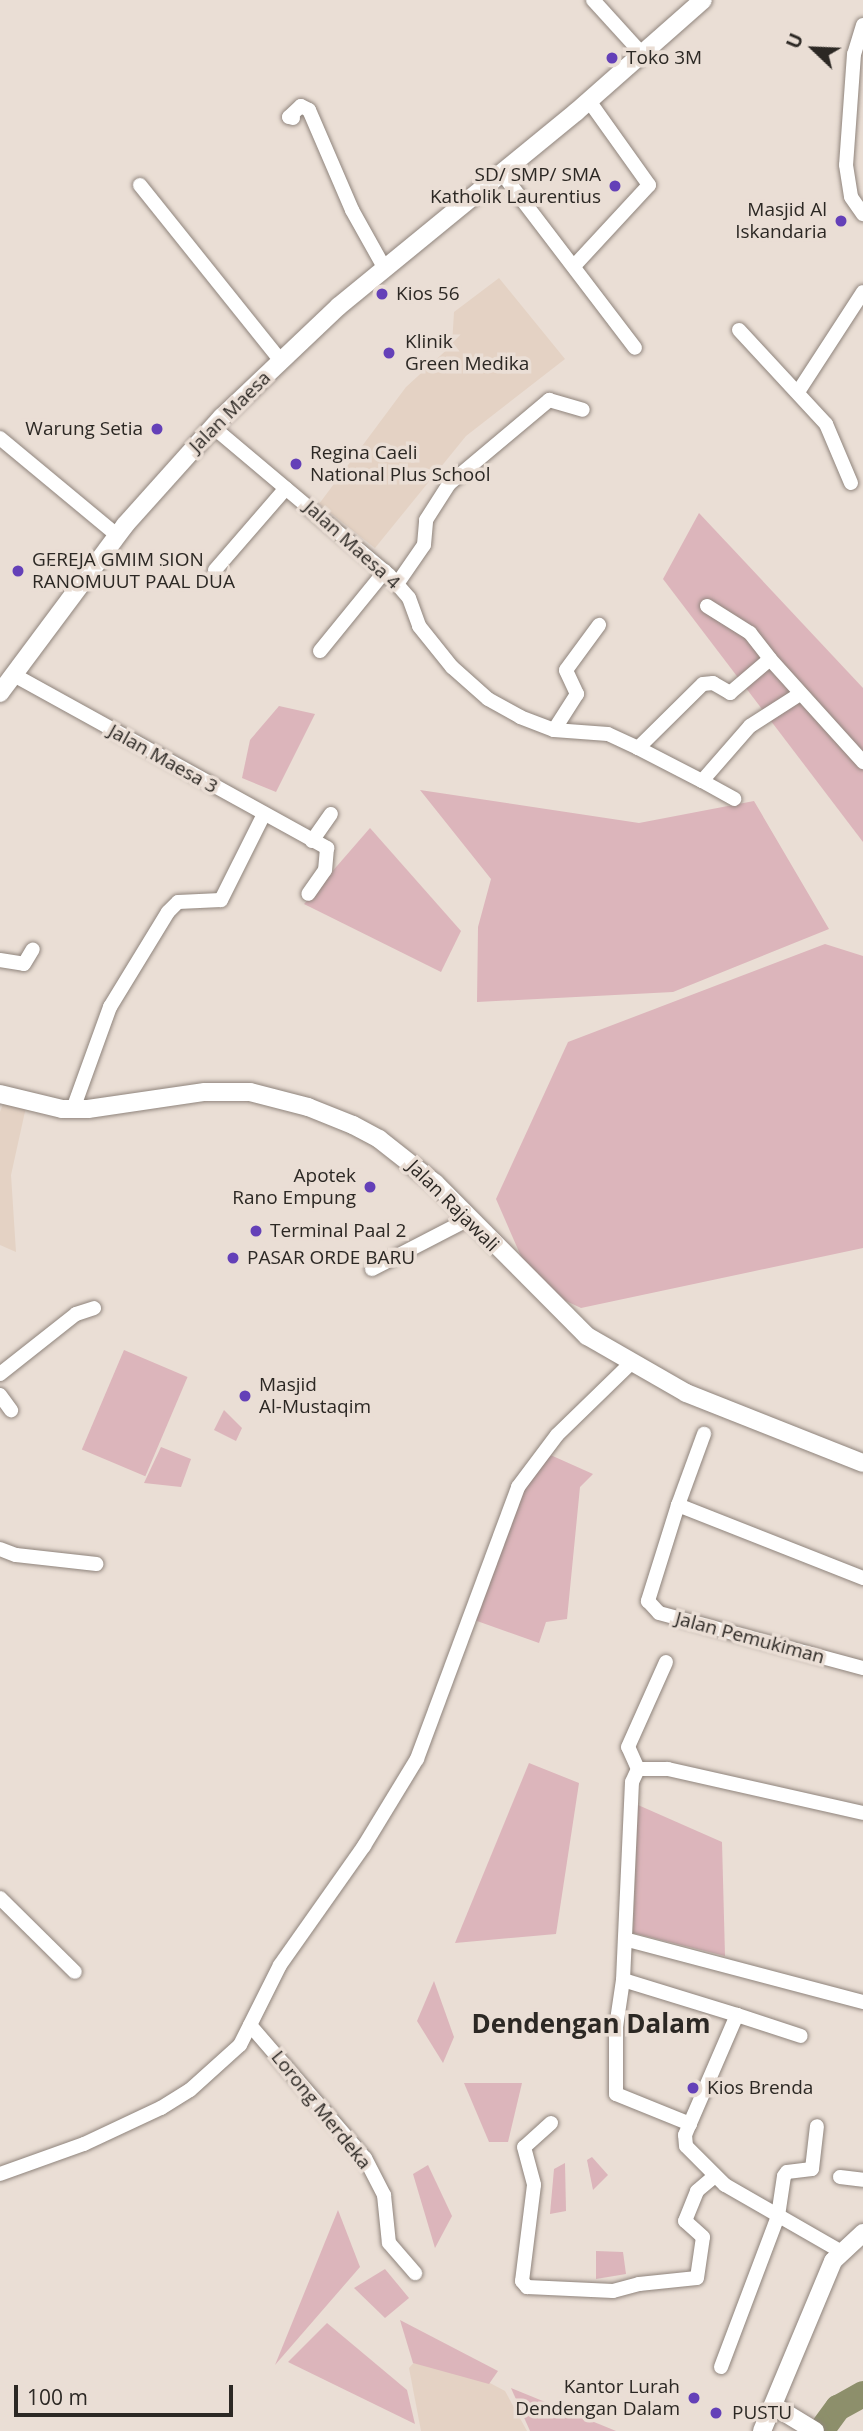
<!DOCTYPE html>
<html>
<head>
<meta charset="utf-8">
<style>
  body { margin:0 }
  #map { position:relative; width:863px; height:2431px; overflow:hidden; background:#eaded5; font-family:"Open Sans",sans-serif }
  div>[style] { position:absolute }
  .built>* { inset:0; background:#e4d2c4 }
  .green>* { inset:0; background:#dcb5bb; transform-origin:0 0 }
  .river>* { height:26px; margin:-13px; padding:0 13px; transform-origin:13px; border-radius:13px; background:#8d8f6b }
  .roads { filter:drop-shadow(0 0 2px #8f847c) drop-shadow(0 0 2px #8f847c) }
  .minor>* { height:14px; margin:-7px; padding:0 7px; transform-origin:7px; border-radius:7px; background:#fff }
  .tertiary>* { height:18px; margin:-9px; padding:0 9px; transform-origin:9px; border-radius:9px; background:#fff }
  .dots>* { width:19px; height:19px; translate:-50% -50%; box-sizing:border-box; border:4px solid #eaded5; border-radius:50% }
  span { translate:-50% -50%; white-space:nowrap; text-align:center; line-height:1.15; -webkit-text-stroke:7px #eaded5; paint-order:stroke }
  .poi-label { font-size:19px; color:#2c2824 }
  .left { translate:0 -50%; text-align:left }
  .right { translate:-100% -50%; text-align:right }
  .street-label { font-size:19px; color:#2c2824 }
  .district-label { font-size:26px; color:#2c2824; font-weight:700 }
  .north { position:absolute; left:779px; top:14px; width:70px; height:70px; -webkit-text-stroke:5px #eaded5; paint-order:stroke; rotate:293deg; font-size:19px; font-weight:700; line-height:28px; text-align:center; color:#2c2824 }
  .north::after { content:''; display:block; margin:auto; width:24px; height:32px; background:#2c2824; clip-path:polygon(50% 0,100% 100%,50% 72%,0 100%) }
  .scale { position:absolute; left:14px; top:2385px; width:219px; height:32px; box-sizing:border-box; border:4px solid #2c2824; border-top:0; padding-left:9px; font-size:21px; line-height:24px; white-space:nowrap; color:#2c2824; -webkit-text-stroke:5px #eaded5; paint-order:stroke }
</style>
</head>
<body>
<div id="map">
  <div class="built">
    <i style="clip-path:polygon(499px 278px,565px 359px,466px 436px,375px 548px,319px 504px,406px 387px,452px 345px,454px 312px)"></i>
    <i style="clip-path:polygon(4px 1101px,26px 1107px,11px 1175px,16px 1252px,0 1245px,0 1112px)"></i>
    <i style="clip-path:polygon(418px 2358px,473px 2374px,505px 2391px,527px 2431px,421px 2431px,409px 2368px)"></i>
  </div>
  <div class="green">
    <i style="clip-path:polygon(699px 513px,863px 688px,863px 842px,663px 579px)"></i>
    <i style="clip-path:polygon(279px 706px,315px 714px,276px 792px,242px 778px,250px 740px)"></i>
    <i style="clip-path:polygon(420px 790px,639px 823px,754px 801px,829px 929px,673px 992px,477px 1002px,478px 927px,491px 879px)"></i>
    <i style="clip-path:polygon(370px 828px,461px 931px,441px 972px,304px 904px)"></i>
    <i style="clip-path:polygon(825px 944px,863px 956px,863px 1248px,581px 1308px,534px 1286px,496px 1199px,568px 1042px)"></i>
    <i style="left:124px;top:1350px;width:69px;height:108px;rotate:23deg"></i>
    <i style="clip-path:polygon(224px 1410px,242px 1428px,236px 1441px,214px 1430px)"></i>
    <i style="clip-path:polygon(161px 1447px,191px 1459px,181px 1487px,144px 1483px)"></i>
    <i style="clip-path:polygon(546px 1453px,593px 1474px,580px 1487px,567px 1619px,546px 1622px,539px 1643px,477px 1621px,474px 1613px,520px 1489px)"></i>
    <i style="clip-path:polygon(529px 1763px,579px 1783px,556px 1934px,455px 1943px)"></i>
    <i style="clip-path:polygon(638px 1805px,722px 1842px,725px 1956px,633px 1933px)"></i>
    <i style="clip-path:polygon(434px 1981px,454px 2037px,443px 2063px,417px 2021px)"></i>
    <i style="clip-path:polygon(464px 2083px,522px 2083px,508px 2142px,489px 2142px)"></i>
    <i style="clip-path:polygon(592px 2157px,608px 2175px,593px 2190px,587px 2160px)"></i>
    <i style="clip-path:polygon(565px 2163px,566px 2211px,550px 2214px,554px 2169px)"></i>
    <i style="clip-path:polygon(428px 2165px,452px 2216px,435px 2248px,413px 2174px)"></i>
    <i style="clip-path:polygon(338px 2210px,360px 2267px,275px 2365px)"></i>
    <i style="clip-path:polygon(596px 2251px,623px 2252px,626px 2274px,596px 2279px)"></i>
    <i style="clip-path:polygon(385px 2269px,409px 2298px,385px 2318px,354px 2288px)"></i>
    <i style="clip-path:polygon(400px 2320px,498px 2371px,489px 2384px,413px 2363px)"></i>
    <i style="clip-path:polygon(327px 2323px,407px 2390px,415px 2424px,288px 2362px)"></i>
    <i style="clip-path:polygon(511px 2388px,616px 2431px,530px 2431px)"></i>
  </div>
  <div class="river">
    <i style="left:821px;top:2431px;width:29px;rotate:-54deg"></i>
    <i style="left:838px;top:2408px;width:29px;rotate:-29deg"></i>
  </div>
  <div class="roads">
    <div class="minor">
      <i style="left:593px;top:0;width:74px;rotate:47.7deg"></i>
      <i style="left:863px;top:25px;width:30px;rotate:107deg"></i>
      <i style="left:854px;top:54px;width:111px;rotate:94.1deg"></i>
      <i style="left:846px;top:165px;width:32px;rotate:81deg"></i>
      <i style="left:851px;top:197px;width:21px;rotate:55deg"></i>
      <i style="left:293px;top:118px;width:4px;rotate:-166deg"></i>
      <i style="left:289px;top:117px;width:16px;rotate:-43deg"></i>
      <i style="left:301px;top:106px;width:9px;rotate:27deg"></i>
      <i style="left:309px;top:110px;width:109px;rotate:66.7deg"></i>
      <i style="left:352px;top:210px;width:68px;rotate:60.8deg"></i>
      <i style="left:501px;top:172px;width:221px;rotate:52.7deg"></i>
      <i style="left:140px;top:185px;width:226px;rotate:51.3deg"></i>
      <i style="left:575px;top:265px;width:109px;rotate:-47.2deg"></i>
      <i style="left:649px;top:185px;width:103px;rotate:-125.5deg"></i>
      <i style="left:739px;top:330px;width:128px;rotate:47.2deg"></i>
      <i style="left:826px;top:424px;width:64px;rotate:67deg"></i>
      <i style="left:798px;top:392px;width:119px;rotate:-57deg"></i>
      <i style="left:213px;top:427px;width:230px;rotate:40.1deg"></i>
      <i style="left:389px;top:575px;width:30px;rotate:49deg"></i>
      <i style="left:409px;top:598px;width:30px;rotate:70deg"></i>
      <i style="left:419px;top:626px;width:53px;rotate:51.2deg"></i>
      <i style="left:452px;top:667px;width:48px;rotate:41.6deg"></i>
      <i style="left:488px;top:699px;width:37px;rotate:29deg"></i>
      <i style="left:520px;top:717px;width:36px;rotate:21deg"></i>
      <i style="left:554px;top:730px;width:54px;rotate:4.2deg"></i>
      <i style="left:608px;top:734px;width:33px;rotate:25deg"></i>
      <i style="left:638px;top:748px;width:91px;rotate:-44.6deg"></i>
      <i style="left:703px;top:684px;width:10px;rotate:-6deg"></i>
      <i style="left:713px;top:683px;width:20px;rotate:30deg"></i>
      <i style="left:730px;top:693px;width:52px;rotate:-40.4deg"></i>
      <i style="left:770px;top:659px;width:139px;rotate:47.9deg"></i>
      <i style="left:0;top:438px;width:152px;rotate:39.7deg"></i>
      <i style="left:215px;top:570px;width:108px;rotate:-49.1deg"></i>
      <i style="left:397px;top:584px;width:47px;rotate:-55.3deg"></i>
      <i style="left:424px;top:545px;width:25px;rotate:-85deg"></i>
      <i style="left:426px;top:520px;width:43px;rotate:-57.4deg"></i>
      <i style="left:449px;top:484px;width:131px;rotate:-40deg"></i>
      <i style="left:549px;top:400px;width:35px;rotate:16deg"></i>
      <i style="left:707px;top:606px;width:51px;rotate:32.1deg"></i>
      <i style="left:750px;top:633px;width:33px;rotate:52deg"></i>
      <i style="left:320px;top:651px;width:103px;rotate:-50.9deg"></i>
      <i style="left:14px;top:675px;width:358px;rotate:28.9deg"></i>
      <i style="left:327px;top:848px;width:22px;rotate:95deg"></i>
      <i style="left:325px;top:870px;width:29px;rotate:125deg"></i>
      <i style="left:554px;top:730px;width:43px;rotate:-57.4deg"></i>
      <i style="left:577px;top:694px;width:26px;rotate:-115deg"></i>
      <i style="left:566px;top:670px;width:56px;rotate:-53.7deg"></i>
      <i style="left:638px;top:748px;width:72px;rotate:27.3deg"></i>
      <i style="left:702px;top:781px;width:73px;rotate:-48.9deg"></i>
      <i style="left:750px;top:726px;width:59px;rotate:-32.6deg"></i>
      <i style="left:702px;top:781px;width:37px;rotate:29deg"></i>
      <i style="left:312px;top:841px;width:33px;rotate:-55deg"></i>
      <i style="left:0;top:960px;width:24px;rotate:9deg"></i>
      <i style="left:24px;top:964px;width:17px;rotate:-59deg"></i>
      <i style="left:73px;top:1109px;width:109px;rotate:-70.1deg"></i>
      <i style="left:110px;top:1007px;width:111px;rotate:-58.6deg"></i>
      <i style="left:168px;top:912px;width:14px;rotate:-45deg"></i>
      <i style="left:178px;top:902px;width:43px;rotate:-2.7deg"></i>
      <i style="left:221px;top:900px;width:96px;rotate:-63.4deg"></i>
      <i style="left:372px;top:1269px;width:109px;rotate:-27.3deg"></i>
      <i style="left:0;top:1374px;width:97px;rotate:-38.3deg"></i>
      <i style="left:76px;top:1314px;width:19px;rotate:-18deg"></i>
      <i style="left:0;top:1395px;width:19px;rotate:54deg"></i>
      <i style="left:678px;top:1505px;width:76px;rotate:-69.9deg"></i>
      <i style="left:0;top:1549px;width:17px;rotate:21deg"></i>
      <i style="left:16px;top:1555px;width:81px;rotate:6.4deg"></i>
      <i style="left:863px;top:1578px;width:199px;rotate:-158.5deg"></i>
      <i style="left:678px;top:1505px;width:101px;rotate:107.4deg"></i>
      <i style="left:648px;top:1601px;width:16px;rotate:47deg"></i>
      <i style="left:659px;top:1613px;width:211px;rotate:15.1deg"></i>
      <i style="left:638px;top:1769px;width:24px;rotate:-114deg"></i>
      <i style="left:628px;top:1747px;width:93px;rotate:-65.9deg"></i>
      <i style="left:0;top:1898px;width:105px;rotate:44.6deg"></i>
      <i style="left:628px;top:1940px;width:243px;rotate:14.8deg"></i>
      <i style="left:623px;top:1980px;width:48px;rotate:98.5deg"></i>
      <i style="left:616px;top:2027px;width:67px;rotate:90deg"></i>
      <i style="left:616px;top:2094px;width:80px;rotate:22.1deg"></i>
      <i style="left:737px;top:2015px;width:67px;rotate:18.2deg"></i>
      <i style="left:250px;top:2025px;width:176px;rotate:49.2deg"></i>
      <i style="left:365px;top:2158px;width:42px;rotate:62.8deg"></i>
      <i style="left:384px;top:2195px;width:48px;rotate:84.1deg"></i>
      <i style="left:389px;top:2243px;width:40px;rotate:49deg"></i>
      <i style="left:551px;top:2123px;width:36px;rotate:138deg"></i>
      <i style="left:524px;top:2147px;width:39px;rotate:75deg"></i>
      <i style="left:534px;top:2185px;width:97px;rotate:97.1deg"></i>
      <i style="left:522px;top:2281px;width:8px;rotate:50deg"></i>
      <i style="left:527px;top:2287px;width:86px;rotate:2.7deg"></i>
      <i style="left:613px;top:2291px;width:27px;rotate:-15deg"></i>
      <i style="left:639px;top:2284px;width:58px;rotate:-5.9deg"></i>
      <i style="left:697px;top:2278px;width:41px;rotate:-81.7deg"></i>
      <i style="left:703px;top:2237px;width:24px;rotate:-138deg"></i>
      <i style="left:685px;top:2221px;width:32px;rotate:-68deg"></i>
      <i style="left:697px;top:2191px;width:23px;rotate:-40deg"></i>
      <i style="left:0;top:2174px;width:89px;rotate:-19.7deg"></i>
      <i style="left:84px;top:2144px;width:85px;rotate:-25.1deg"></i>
      <i style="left:161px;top:2108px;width:34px;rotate:-32deg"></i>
      <i style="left:190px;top:2090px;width:67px;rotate:-42deg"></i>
      <i style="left:240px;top:2045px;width:89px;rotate:-63.4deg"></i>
      <i style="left:280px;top:1965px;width:146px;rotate:-54.8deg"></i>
      <i style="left:364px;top:1846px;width:102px;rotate:-58.7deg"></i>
      <i style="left:417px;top:1759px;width:290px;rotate:-69.6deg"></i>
      <i style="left:518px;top:1487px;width:65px;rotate:-53.1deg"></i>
      <i style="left:557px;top:1435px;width:103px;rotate:-44.2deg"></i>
      <i style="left:840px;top:2177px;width:23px;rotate:7deg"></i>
      <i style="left:840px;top:2251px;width:133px;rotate:-150.1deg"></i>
      <i style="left:725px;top:2185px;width:55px;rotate:-135deg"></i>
      <i style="left:686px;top:2146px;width:11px;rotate:-95deg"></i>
      <i style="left:685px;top:2135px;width:131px;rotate:-66.6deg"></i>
      <i style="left:737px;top:2015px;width:119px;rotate:-162.9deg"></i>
      <i style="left:623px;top:1980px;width:198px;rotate:-87.4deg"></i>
      <i style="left:632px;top:1782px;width:14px;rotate:-65deg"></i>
      <i style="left:638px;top:1769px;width:30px"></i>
      <i style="left:668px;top:1769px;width:200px;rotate:12.7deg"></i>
      <i style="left:721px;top:2367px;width:161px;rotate:-69.3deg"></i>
      <i style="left:778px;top:2216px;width:40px;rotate:-81.5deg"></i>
      <i style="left:784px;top:2176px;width:5px;rotate:-53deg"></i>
      <i style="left:787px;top:2172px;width:25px;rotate:-7deg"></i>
      <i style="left:812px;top:2169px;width:43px;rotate:-83.4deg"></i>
    </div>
    <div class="tertiary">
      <i style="left:0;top:693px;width:209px;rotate:-53.3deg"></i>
      <i style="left:125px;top:525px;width:145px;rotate:-48.1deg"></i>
      <i style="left:222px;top:417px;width:161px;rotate:-43.5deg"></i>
      <i style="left:339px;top:306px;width:306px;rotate:-39.3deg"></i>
      <i style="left:576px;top:112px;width:169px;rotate:-41.4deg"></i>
      <i style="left:0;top:1094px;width:64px;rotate:13.6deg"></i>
      <i style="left:62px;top:1109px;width:26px"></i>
      <i style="left:88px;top:1109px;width:118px;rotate:-8.3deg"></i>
      <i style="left:205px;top:1092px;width:45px"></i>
      <i style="left:250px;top:1092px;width:60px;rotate:14.5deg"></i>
      <i style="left:308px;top:1107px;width:48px;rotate:21.8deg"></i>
      <i style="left:353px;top:1125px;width:30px;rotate:28deg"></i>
      <i style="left:379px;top:1139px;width:71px;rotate:38.2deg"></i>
      <i style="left:435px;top:1183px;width:216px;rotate:45.2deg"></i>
      <i style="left:587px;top:1336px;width:114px;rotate:29.9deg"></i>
      <i style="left:686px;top:1393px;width:190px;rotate:21.6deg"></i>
      <i style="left:774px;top:2406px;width:48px;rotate:31.4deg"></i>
      <i style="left:762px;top:2431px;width:184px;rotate:-67.3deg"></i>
      <i style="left:833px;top:2261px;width:41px;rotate:-43deg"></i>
    </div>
  </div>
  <div class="dots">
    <i style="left:612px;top:58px;background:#6440b8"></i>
    <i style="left:615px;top:186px;background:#6440b8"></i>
    <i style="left:841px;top:221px;background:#6440b8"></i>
    <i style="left:382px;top:294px;background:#6440b8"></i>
    <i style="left:389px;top:353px;background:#6440b8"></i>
    <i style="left:157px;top:429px;background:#6440b8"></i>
    <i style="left:296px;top:464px;background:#6440b8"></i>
    <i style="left:18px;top:571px;background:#6440b8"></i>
    <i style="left:370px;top:1187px;background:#6440b8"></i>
    <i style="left:256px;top:1231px;background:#6440b8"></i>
    <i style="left:233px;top:1258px;background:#6440b8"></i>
    <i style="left:245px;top:1396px;background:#6440b8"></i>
    <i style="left:693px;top:2088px;background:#6440b8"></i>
    <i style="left:694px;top:2398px;background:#6440b8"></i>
    <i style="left:716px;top:2413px;background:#6440b8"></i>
  </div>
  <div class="poi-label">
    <span class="left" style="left:626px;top:58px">Toko 3M</span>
    <span class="right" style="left:601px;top:186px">SD/ SMP/ SMA<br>Katholik Laurentius</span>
    <span class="right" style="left:827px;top:221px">Masjid Al<br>Iskandaria</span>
    <span class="left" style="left:396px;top:294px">Kios 56</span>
    <span class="left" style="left:405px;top:353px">Klinik<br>Green Medika</span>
    <span class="right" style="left:143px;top:429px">Warung Setia</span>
    <span class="left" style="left:310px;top:464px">Regina Caeli<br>National Plus School</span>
    <span class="left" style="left:32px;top:571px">GEREJA GMIM SION<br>RANOMUUT PAAL DUA</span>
    <span class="right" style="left:356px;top:1187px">Apotek<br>Rano Empung</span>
    <span class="left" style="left:270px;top:1231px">Terminal Paal 2</span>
    <span class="left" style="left:247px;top:1258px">PASAR ORDE BARU</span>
    <span class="left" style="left:259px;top:1396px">Masjid<br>Al-Mustaqim</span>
    <span class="left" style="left:707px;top:2088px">Kios Brenda</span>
    <span class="right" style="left:680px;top:2398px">Kantor Lurah<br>Dendengan Dalam</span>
    <span class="left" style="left:732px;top:2413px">PUSTU</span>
  </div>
  <div class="street-label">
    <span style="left:230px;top:412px;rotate:-45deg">Jalan Maesa</span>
    <span style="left:352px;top:545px;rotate:42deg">Jalan Maesa 4</span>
    <span style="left:163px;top:759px;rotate:29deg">Jalan Maesa 3</span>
    <span style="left:453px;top:1206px;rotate:45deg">Jalan Rajawali</span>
    <span style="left:750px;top:1638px;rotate:15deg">Jalan Pemukiman</span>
    <span style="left:321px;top:2110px;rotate:51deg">Lorong Merdeka</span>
  </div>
  <div class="district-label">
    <span style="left:591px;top:2024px">Dendengan Dalam</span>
  </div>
  <div class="north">U</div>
  <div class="scale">100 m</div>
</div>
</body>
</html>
